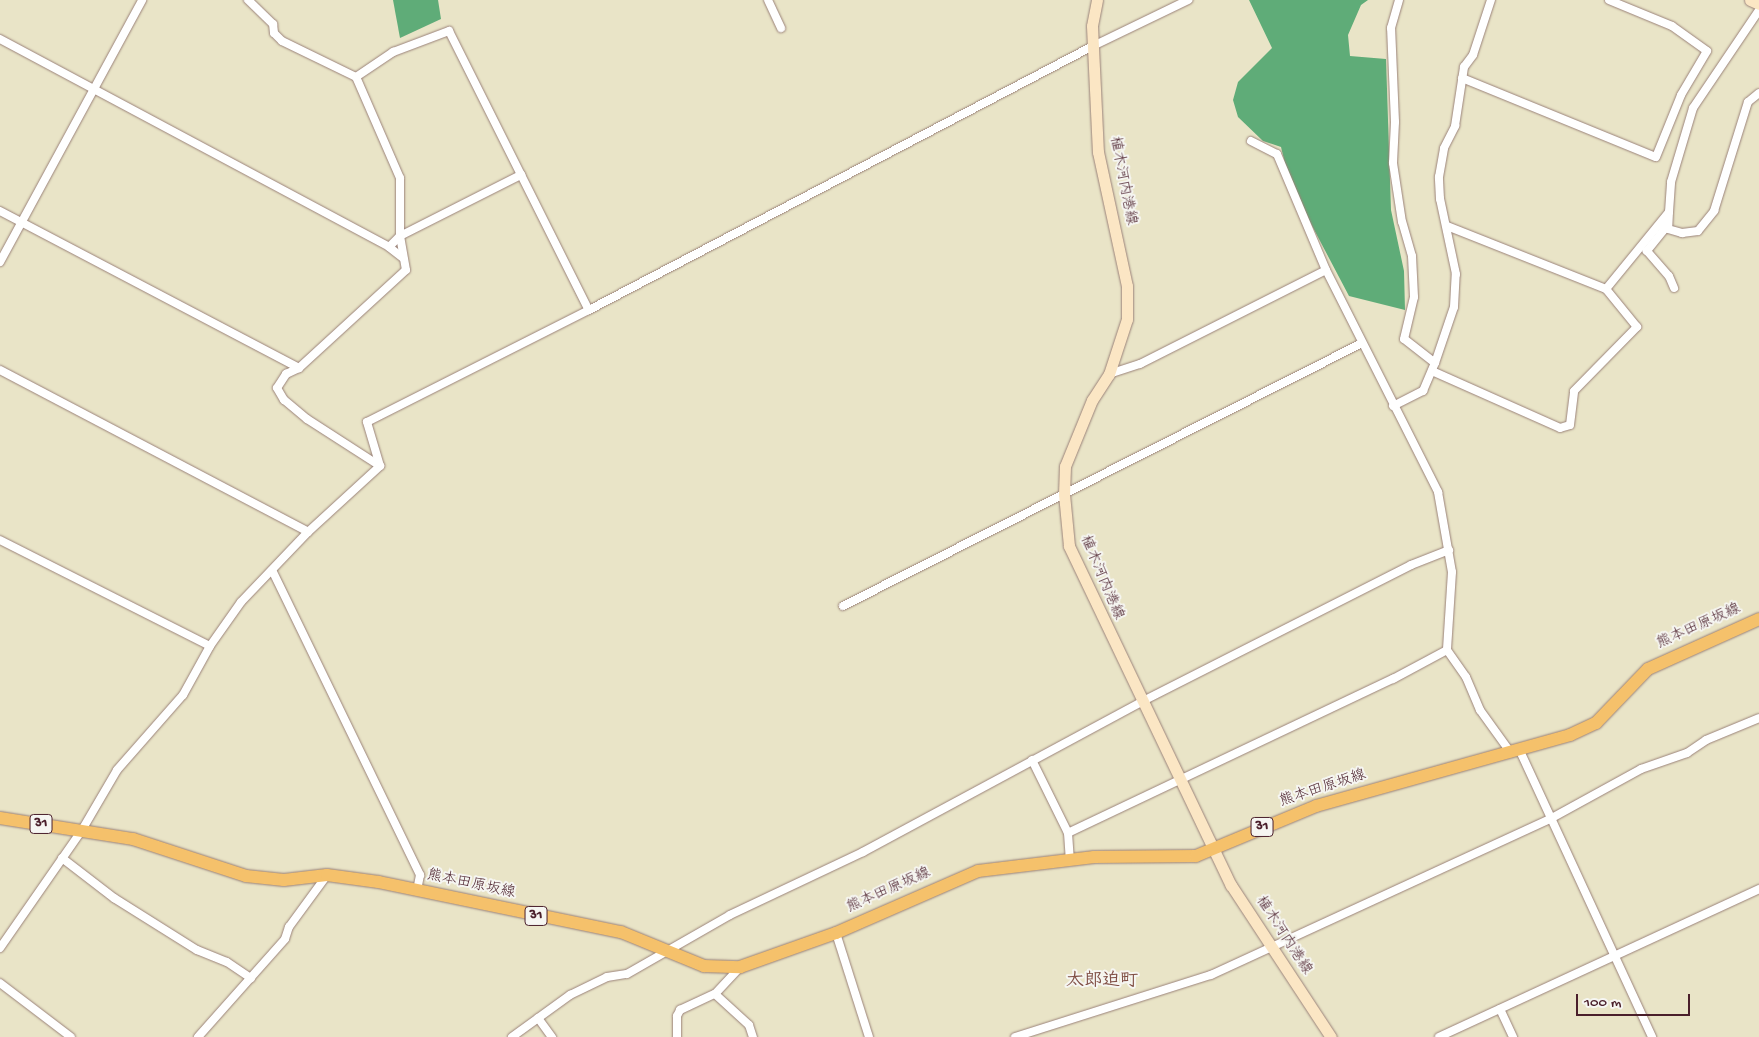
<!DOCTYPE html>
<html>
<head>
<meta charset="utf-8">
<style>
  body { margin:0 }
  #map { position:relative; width:1759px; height:1037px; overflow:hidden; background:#e9e4c7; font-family:"Gochi Hand","Klee One",sans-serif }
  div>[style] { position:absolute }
  .forest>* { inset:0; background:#5fac78 }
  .roads { filter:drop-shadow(0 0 1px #9a8279) drop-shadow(0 0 1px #9a8279) }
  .street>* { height:8px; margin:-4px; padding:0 4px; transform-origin:4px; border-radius:4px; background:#fff }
  .secondary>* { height:11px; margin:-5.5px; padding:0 5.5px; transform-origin:5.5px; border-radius:5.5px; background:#fbe6c4 }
  .primary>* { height:12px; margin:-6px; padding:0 6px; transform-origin:6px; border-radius:6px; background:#f5c16b }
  span { translate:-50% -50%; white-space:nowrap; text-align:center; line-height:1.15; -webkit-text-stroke:4px #f6f6f2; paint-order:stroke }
  .shield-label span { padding:1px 4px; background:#f6f6f2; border:1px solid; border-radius:4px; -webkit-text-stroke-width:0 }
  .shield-label { font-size:14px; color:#4a1f2b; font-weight:700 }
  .street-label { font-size:15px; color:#4a1f2b }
  .quarter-label { font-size:18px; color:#804f45; font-weight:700 }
  .scale { position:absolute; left:1576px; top:994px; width:114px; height:22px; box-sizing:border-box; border:2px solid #4a1f2b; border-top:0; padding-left:6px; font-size:15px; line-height:18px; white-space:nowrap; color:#4a1f2b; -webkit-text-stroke:4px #f6f6f2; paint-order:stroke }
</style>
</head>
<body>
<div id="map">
  <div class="forest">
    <i style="clip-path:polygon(393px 0,438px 0,441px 19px,400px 38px)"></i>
    <i style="clip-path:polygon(1249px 0,1368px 0,1361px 5px,1348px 35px,1350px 56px,1386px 59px,1391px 210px,1404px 271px,1405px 310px,1349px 296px,1290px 184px,1281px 147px,1263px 141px,1238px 117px,1233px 100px,1238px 82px,1272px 48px)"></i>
  </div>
  <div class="roads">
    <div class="street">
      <i style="left:768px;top:0;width:31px;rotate:65deg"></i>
      <i style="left:0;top:39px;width:441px;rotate:28.1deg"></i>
      <i style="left:389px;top:247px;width:18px;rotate:38deg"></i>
      <i style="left:356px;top:77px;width:45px;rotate:-34deg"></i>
      <i style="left:393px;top:52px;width:60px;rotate:-20.6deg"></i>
      <i style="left:449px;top:31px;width:312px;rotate:63.4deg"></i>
      <i style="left:1462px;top:78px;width:209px;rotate:22.2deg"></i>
      <i style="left:1656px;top:157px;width:67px;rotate:-68deg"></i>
      <i style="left:1681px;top:95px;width:51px;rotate:-59.4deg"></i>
      <i style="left:1707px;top:51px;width:43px;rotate:-144.5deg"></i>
      <i style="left:1672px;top:26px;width:68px;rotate:-157.6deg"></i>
      <i style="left:1251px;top:141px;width:29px;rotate:27deg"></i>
      <i style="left:1277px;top:154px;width:126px;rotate:67.1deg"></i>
      <i style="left:0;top:211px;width:338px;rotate:27.7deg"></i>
      <i style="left:1669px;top:212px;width:17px;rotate:93deg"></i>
      <i style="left:1668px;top:229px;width:15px;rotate:16deg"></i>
      <i style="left:1682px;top:233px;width:16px;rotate:-7deg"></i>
      <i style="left:1698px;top:231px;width:26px;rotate:-51deg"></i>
      <i style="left:1714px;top:211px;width:114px;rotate:-72.7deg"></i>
      <i style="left:1748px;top:102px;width:14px;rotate:-39deg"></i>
      <i style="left:1666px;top:221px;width:10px;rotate:107deg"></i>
      <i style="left:1663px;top:231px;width:26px;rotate:129deg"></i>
      <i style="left:1647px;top:251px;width:33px;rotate:49deg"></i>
      <i style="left:1669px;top:276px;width:13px;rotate:67deg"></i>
      <i style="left:389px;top:247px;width:16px;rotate:-45deg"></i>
      <i style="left:400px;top:236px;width:136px;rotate:-26.8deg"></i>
      <i style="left:0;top:262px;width:298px;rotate:-61.5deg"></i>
      <i style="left:1606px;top:289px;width:99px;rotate:-50.7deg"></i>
      <i style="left:1669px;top:212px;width:30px;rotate:-86deg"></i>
      <i style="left:1671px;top:182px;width:77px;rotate:-73.4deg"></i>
      <i style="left:1693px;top:108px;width:118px;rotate:-56deg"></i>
      <i style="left:1435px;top:363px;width:59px;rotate:-71.3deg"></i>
      <i style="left:1454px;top:307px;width:33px;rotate:-87deg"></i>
      <i style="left:1456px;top:274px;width:77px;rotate:-102deg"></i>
      <i style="left:1440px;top:199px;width:22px;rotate:-93deg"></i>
      <i style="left:1439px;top:177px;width:29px;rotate:-80deg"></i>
      <i style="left:1444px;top:148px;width:25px;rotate:-63deg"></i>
      <i style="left:1455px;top:126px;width:60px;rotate:-81.3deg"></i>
      <i style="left:1464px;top:67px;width:15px;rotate:-53deg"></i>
      <i style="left:1473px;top:55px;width:58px;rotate:-71.9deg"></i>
      <i style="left:0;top:370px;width:348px;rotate:27.7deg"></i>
      <i style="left:1432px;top:371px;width:140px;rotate:24deg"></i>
      <i style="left:1560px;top:428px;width:10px;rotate:-17deg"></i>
      <i style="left:1570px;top:425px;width:34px;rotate:-83deg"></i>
      <i style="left:1574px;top:391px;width:90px;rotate:-45.5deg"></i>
      <i style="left:1637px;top:327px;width:49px;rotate:-129.2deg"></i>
      <i style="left:1606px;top:289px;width:171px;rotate:-158.4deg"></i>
      <i style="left:1109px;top:374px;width:33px;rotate:-18deg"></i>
      <i style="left:1140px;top:364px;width:208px;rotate:-26.8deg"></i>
      <i style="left:1326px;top:270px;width:249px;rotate:63.2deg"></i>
      <i style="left:1438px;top:492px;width:81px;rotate:80.1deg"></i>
      <i style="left:1452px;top:572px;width:78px;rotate:93.7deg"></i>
      <i style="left:1447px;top:650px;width:33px;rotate:55deg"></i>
      <i style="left:1466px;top:677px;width:36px;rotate:67deg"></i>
      <i style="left:1480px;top:710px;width:53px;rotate:54.2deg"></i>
      <i style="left:1393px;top:406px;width:34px;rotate:-27deg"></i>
      <i style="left:1423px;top:391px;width:30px;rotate:-67deg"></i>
      <i style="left:1435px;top:363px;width:39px;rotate:-142deg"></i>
      <i style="left:1404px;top:339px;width:43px;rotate:-76.6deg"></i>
      <i style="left:1414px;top:297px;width:41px;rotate:-92.8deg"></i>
      <i style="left:1412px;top:256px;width:35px;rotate:-106deg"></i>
      <i style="left:1402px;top:222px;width:60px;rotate:-98.7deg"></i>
      <i style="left:1393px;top:163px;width:41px;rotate:-87.2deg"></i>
      <i style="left:1395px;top:122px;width:94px;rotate:-92.4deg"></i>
      <i style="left:1391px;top:28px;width:29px;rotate:-74deg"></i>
      <i style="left:380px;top:466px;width:46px;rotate:-106.5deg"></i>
      <i style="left:367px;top:422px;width:249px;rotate:-26.8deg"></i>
      <i style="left:589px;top:310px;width:569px;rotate:-27.65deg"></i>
      <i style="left:1093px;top:46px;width:106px;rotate:-25.8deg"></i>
      <i style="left:0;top:540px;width:235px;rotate:26.8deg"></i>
      <i style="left:273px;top:572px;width:337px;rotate:64.1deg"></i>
      <i style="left:420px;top:875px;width:15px;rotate:101deg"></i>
      <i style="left:843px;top:606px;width:582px;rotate:-26.87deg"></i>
      <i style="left:1520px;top:751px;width:315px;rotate:65.2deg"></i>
      <i style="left:1032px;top:760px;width:81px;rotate:63.7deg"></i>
      <i style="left:1068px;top:833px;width:28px;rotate:86deg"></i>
      <i style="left:1068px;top:833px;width:360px;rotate:-25.4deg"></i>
      <i style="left:1393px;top:679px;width:61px;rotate:-28.2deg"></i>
      <i style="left:62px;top:858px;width:66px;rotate:37.6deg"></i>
      <i style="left:114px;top:898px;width:98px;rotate:32.1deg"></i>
      <i style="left:197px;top:950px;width:32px;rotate:22deg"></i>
      <i style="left:227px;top:962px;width:29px;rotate:34deg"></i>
      <i style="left:836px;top:933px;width:109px;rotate:72.4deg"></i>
      <i style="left:0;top:948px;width:144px;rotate:-55.2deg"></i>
      <i style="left:82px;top:830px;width:69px;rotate:-59.7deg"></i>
      <i style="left:117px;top:770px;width:100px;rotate:-48.7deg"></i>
      <i style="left:183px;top:695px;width:56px;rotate:-61.1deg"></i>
      <i style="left:210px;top:646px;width:54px;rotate:-54.8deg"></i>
      <i style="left:241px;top:602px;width:97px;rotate:-46.3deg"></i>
      <i style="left:308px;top:532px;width:98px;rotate:-42.5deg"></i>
      <i style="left:380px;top:466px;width:87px;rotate:-147.2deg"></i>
      <i style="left:307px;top:419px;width:30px;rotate:-140deg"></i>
      <i style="left:284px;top:400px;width:14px;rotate:-120deg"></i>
      <i style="left:277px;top:388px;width:17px;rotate:-57deg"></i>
      <i style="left:286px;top:374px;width:14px;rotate:-25deg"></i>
      <i style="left:299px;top:368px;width:145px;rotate:-42.5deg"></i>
      <i style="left:406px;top:270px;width:35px;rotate:-100deg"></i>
      <i style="left:400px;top:236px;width:58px;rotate:-90deg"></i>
      <i style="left:400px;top:178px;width:110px;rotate:-113.5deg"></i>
      <i style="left:356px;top:77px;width:82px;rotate:-154.1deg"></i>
      <i style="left:282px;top:41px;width:11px;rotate:-135deg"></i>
      <i style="left:274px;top:33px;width:9px;rotate:-96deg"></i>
      <i style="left:273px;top:24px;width:35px;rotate:-136deg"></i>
      <i style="left:0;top:983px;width:89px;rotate:37.3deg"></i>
      <i style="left:715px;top:994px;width:46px;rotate:42.4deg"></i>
      <i style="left:749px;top:1025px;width:13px;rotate:72deg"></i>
      <i style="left:1500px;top:1009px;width:31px;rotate:65deg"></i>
      <i style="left:538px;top:1018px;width:24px;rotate:54deg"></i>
      <i style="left:198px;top:1037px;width:131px;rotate:-48.4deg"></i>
      <i style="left:285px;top:939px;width:13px;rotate:-72deg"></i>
      <i style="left:289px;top:927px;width:64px;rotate:-53.8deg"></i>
      <i style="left:512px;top:1037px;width:72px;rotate:-35.9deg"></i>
      <i style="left:570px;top:995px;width:41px;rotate:-25.9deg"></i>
      <i style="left:607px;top:977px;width:20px;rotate:-9deg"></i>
      <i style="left:627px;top:974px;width:119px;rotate:-29.8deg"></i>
      <i style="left:730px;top:915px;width:147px;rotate:-25.3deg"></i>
      <i style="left:863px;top:852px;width:318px;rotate:-28.3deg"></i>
      <i style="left:1143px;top:701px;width:301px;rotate:-26.9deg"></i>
      <i style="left:1411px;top:565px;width:41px;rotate:-21.5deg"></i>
      <i style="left:677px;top:1037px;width:21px;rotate:-90deg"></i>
      <i style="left:677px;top:1016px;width:7px;rotate:-63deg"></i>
      <i style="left:680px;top:1010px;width:38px;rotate:-25deg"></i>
      <i style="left:715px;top:994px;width:37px;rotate:-47deg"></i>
      <i style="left:1015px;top:1037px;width:206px;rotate:-17.6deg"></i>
      <i style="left:1211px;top:975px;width:373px;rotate:-24.7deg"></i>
      <i style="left:1550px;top:819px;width:104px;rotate:-28.8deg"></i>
      <i style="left:1641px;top:769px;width:49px;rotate:-19.2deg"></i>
      <i style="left:1687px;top:753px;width:23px;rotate:-34deg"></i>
      <i style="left:1706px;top:740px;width:57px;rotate:-22.5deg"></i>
      <i style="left:1439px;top:1037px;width:353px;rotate:-24.8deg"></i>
    </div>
    <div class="secondary">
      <i style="left:1097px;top:0;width:26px;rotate:101deg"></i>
      <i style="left:1092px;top:26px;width:126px;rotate:87.3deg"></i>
      <i style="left:1098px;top:152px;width:137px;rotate:77.8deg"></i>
      <i style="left:1127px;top:286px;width:33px;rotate:90deg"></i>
      <i style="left:1127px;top:319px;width:58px;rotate:108.1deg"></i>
      <i style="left:1109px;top:374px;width:31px;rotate:123deg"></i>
      <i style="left:1092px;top:400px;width:71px;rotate:112.2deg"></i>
      <i style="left:1065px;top:466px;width:28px;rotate:92deg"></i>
      <i style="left:1064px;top:494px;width:52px;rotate:84.5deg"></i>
      <i style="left:1069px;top:546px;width:376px;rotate:64.5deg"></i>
      <i style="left:1231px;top:885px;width:182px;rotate:56.7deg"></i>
      <i style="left:1750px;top:0;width:10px;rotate:24deg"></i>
    </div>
    <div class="primary">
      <i style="left:0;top:818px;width:135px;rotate:9deg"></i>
      <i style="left:133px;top:839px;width:119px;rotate:18.1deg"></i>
      <i style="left:246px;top:876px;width:38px;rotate:6deg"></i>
      <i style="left:284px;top:880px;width:43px;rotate:-6.6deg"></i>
      <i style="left:327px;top:875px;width:52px;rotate:7.7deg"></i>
      <i style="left:379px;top:882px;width:247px;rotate:11.7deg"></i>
      <i style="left:621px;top:932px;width:90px;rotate:22.3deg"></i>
      <i style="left:704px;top:966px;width:36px;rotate:2deg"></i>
      <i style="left:740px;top:967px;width:102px;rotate:-19.5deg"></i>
      <i style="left:836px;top:933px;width:155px;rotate:-23.6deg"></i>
      <i style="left:978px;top:871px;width:117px;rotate:-6.9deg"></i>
      <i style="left:1094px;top:857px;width:102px;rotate:-0.6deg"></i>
      <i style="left:1196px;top:856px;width:130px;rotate:-22.6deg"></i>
      <i style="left:1316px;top:806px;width:264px;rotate:-15.6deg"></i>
      <i style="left:1570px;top:735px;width:29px;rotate:-25deg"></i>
      <i style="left:1596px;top:723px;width:75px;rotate:-46.1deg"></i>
      <i style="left:1648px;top:669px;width:122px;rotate:-24.2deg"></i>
    </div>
  </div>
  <div class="shield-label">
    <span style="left:41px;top:824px">31</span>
    <span style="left:1262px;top:827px">31</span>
    <span style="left:536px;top:916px">31</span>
  </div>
  <div class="street-label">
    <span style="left:1122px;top:181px;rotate:79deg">植木河内港線</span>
    <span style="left:1101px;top:578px;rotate:67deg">植木河内港線</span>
    <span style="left:1699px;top:627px;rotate:-24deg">熊本田原坂線</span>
    <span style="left:1323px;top:789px;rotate:-18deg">熊本田原坂線</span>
    <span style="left:471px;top:885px;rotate:12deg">熊本田原坂線</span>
    <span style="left:889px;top:891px;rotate:-24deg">熊本田原坂線</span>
    <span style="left:1283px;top:936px;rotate:57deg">植木河内港線</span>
  </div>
  <div class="quarter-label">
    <span style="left:1102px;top:982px">太郎迫町</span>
  </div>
  <div class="scale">100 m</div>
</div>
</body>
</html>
